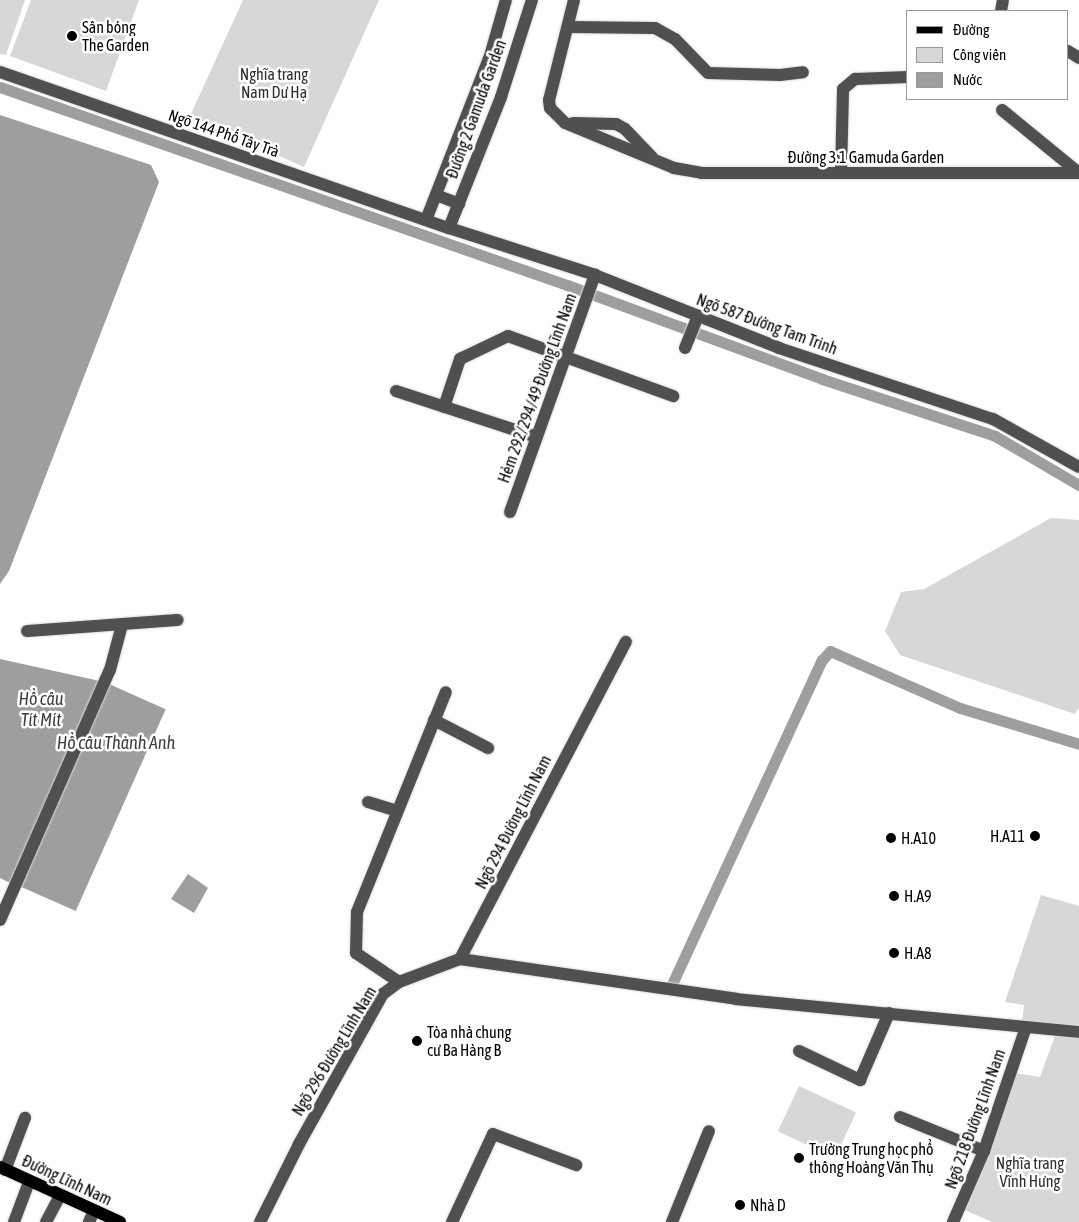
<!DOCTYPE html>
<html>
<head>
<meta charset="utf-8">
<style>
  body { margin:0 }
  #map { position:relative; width:1079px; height:1222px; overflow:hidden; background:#fff; font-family:"Asap Condensed",sans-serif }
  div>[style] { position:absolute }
  .green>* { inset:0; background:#d7d7d7; transform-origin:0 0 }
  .water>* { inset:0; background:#9e9e9e; transform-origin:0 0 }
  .canal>* { height:11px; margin:-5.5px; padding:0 5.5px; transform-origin:5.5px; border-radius:5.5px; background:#9e9e9e }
  .roads { filter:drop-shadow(0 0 1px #dbdbdb) drop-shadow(0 0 1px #dbdbdb) }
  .minor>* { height:12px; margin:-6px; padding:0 6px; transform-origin:6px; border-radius:6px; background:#505050 }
  .major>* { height:12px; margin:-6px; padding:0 6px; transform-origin:6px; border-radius:6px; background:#000 }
  .dots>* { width:14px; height:14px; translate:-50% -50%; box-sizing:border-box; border:2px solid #fff; border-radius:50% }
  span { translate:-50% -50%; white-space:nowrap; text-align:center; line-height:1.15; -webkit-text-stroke:5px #fff; paint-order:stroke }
  .poi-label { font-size:16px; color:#000 }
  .left { translate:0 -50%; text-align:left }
  .right { translate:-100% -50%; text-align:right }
  .park-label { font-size:16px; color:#2e2e2e }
  .street-label { font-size:16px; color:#000 }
  .water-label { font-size:18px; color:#3f3f3f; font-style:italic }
  .legend { position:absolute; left:906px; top:10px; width:162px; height:90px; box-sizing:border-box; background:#fff; border:1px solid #999; margin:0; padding:6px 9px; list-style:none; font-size:15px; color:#000 }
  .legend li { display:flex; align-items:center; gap:10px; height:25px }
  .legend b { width:25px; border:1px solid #999 }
</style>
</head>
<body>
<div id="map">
  <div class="green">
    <i style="clip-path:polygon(0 0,25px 0,6px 55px,0 54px)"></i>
    <i style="clip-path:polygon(31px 0,139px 0,106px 91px,10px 56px)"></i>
    <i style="clip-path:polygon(243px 0,379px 0,304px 167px,190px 116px)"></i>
    <i style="clip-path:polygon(1051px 518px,1079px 520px,1079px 707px,1075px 714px,900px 655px,885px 631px,901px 592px,924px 589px)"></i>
    <i style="clip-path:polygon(1041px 895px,1079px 906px,1079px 1027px,1022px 1023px,1024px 1005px,1005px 1002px)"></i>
    <i style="clip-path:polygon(1056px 1033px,1079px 1035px,1079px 1222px,992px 1222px,965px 1210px,1015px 1073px,1040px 1077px)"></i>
    <i style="left:799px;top:1086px;width:63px;height:50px;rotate:25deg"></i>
  </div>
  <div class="water">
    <i style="clip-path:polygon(0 115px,151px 165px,159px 182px,9px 571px,0 584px)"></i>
    <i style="clip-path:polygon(0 659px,100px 681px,10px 883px,0 878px)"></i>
    <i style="left:109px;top:684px;width:62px;height:221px;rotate:24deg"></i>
    <i style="clip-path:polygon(188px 874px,208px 888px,194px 913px,171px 899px)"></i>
  </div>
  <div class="canal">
    <i style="left:0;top:87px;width:601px;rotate:19.25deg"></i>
    <i style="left:567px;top:285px;width:272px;rotate:20.2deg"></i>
    <i style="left:822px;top:379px;width:182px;rotate:18.2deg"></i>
    <i style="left:995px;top:436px;width:97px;rotate:30.3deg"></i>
    <i style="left:672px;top:984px;width:357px;rotate:-65.2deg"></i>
    <i style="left:822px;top:660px;width:12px;rotate:-48deg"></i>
    <i style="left:830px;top:651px;width:142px;rotate:23.7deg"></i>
    <i style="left:960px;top:708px;width:124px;rotate:16.8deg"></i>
  </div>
  <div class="roads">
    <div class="minor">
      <i style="left:574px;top:0;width:103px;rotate:104deg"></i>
      <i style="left:549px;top:100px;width:8px;rotate:83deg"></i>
      <i style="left:550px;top:108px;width:21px;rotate:45deg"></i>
      <i style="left:565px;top:123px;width:118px;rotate:22.4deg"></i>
      <i style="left:674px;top:168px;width:27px;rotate:10deg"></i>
      <i style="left:701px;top:173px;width:378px"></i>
      <i style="left:1001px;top:11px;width:11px;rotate:-80deg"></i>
      <i style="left:569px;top:27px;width:86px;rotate:0.7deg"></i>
      <i style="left:655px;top:28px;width:23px;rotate:29deg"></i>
      <i style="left:675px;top:39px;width:47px;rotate:45.9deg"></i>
      <i style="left:708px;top:73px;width:72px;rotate:1.6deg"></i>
      <i style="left:780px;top:75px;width:23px;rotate:-7deg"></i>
      <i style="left:1068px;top:51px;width:13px;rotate:32deg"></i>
      <i style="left:0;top:72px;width:475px;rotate:19.2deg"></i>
      <i style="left:449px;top:228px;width:153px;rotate:17.8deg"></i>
      <i style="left:595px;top:275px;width:198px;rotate:21.6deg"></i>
      <i style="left:779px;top:348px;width:225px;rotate:18.4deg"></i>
      <i style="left:993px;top:419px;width:98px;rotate:29.2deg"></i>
      <i style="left:1002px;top:110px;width:99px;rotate:39.3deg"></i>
      <i style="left:573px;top:123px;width:43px;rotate:1.3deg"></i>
      <i style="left:616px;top:124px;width:10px;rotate:29deg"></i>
      <i style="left:625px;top:129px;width:39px;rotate:46deg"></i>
      <i style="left:841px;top:173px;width:84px;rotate:-88.6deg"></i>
      <i style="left:843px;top:89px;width:16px;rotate:-40deg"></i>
      <i style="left:855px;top:79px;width:53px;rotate:-2.2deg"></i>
      <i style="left:436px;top:195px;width:25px;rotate:21deg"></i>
      <i style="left:426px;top:220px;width:176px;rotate:-68.7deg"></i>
      <i style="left:490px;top:56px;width:58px;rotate:-74.1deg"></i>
      <i style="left:449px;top:228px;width:141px;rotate:-68.3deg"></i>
      <i style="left:501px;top:97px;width:102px;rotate:-72.3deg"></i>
      <i style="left:685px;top:348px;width:35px;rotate:-68deg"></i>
      <i style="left:396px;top:391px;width:148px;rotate:18.1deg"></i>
      <i style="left:444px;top:407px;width:51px;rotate:-71.6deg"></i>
      <i style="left:460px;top:359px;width:53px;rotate:-25.6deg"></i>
      <i style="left:508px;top:336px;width:176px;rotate:20deg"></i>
      <i style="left:510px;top:512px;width:252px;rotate:-70.3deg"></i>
      <i style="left:27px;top:631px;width:151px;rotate:-4.2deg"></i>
      <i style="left:434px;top:720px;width:61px;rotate:27.4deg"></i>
      <i style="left:368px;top:802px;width:30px;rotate:17deg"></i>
      <i style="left:0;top:920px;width:273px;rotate:-66.3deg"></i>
      <i style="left:110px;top:670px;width:47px;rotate:-75.1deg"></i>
      <i style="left:460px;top:959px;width:279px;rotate:8.2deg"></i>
      <i style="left:736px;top:999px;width:345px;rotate:5.5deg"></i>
      <i style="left:399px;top:982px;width:52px;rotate:-146deg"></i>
      <i style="left:356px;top:953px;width:41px;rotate:-88.6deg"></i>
      <i style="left:357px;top:912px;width:237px;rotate:-68deg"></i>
      <i style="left:799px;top:1051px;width:68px;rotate:25.4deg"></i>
      <i style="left:860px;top:1080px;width:73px;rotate:-66.6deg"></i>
      <i style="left:900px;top:1117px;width:91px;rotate:22deg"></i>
      <i style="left:5px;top:1170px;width:56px;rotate:-69deg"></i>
      <i style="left:14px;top:1222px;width:43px;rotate:-69.4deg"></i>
      <i style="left:46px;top:1222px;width:30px;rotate:-62deg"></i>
      <i style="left:89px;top:1222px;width:12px;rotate:-66deg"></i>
      <i style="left:260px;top:1222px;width:87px;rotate:-63.4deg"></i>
      <i style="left:299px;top:1144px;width:172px;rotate:-60.8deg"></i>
      <i style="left:383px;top:994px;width:20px;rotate:-37deg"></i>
      <i style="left:399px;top:982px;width:65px;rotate:-20.7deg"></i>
      <i style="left:460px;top:959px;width:358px;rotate:-62.4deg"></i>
      <i style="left:452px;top:1222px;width:97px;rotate:-65deg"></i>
      <i style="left:493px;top:1134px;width:89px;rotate:20.5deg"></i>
      <i style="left:672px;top:1222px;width:98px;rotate:-67.9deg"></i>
      <i style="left:953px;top:1222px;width:77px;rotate:-66.4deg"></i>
      <i style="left:984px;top:1151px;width:131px;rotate:-71.3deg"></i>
    </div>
    <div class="major">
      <i style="left:0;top:1167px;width:132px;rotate:24.6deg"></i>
    </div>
  </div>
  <div class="dots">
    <i style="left:72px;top:36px;background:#000"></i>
    <i style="left:1035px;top:836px;background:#000"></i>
    <i style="left:891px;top:838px;background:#000"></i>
    <i style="left:894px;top:896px;background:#000"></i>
    <i style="left:894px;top:953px;background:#000"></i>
    <i style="left:417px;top:1041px;background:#000"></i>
    <i style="left:799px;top:1158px;background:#000"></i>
    <i style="left:740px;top:1205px;background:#000"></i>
  </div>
  <div class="poi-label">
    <span class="left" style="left:82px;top:36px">Sân bóng<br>The Garden</span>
    <span class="right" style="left:1025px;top:836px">H.A11</span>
    <span class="left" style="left:901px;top:838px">H.A10</span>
    <span class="left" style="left:904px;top:896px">H.A9</span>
    <span class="left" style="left:904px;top:953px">H.A8</span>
    <span class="left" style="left:427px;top:1041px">Tòa nhà chung<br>cư Ba Hàng B</span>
    <span class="left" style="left:809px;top:1158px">Trường Trung học phổ<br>thông Hoàng Văn Thụ</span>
    <span class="left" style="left:750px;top:1205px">Nhà D</span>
  </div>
  <div class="park-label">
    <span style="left:274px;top:83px">Nghĩa trang<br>Nam Dư Hạ</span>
    <span style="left:1030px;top:1172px">Nghĩa trang<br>Vĩnh Hưng</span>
  </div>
  <div class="street-label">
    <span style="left:476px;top:109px;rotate:-70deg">Đường 2 Gamuda Garden</span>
    <span style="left:224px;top:133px;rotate:19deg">Ngõ 144 Phố Tây Trà</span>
    <span style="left:866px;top:157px">Đường 3.1 Gamuda Garden</span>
    <span style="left:767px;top:324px;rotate:20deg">Ngõ 587 Đường Tam Trinh</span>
    <span style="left:537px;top:388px;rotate:-70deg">Hẻm 292/294/49 Đường Lĩnh Nam</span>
    <span style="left:513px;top:822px;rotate:-63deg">Ngõ 294 Đường Lĩnh Nam</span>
    <span style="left:334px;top:1051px;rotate:-59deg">Ngõ 296 Đường Lĩnh Nam</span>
    <span style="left:975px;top:1119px;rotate:-70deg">Ngõ 218 Đường Lĩnh Nam</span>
    <span style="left:67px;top:1180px;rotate:25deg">Đường Lĩnh Nam</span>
  </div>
  <div class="water-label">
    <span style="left:41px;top:710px">Hồ câu<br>Tít Mít</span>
    <span style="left:116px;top:743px">Hồ câu Thành Anh</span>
  </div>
  <ul class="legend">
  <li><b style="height:6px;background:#000"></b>Đường</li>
  <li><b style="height:14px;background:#d7d7d7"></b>Công viên</li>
  <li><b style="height:14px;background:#9e9e9e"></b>Nước</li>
  </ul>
</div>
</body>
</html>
